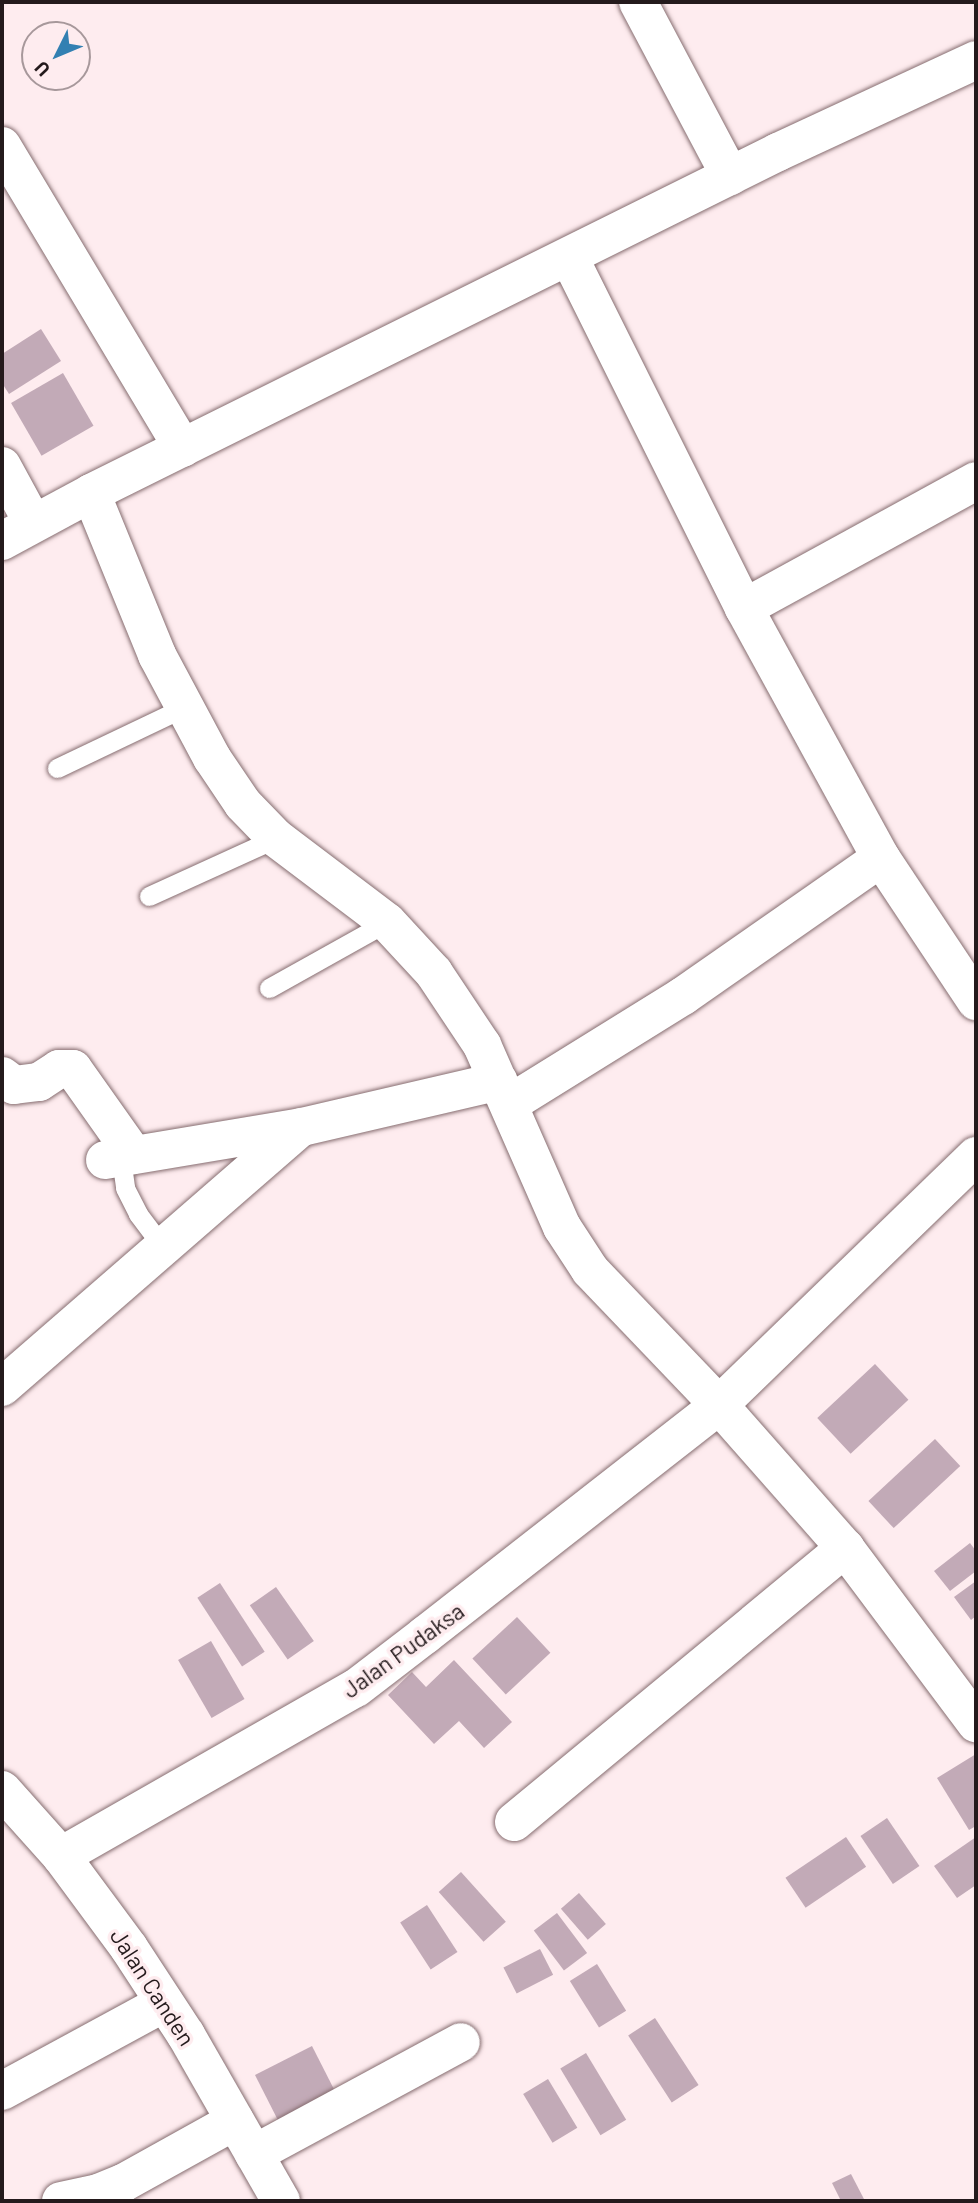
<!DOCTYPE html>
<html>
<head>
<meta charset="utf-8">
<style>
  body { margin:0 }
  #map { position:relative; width:978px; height:2203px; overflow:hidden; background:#feecef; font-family:Barlow,sans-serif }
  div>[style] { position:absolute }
  .building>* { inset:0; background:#c2aab7; transform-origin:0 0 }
  .roads { filter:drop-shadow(0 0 2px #866d70) drop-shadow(0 0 2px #866d70) }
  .lane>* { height:19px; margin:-9.5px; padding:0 9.5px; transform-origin:9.5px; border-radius:9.5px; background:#fff }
  .street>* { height:38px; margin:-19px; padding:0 19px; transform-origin:19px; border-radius:19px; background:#fff }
  .secondary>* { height:38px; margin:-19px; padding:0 19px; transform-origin:19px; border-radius:19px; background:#fff }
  span { translate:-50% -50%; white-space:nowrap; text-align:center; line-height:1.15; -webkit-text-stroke:7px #feecef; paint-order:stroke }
  .street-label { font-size:23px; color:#241a1c }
  .frame { position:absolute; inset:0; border:4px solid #241a1c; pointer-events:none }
  .north { position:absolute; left:21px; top:21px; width:70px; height:70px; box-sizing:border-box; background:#feecef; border:2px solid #a7989b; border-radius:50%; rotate:227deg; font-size:19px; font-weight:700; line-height:28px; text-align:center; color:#241a1c }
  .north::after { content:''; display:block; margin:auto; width:24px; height:32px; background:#3380b2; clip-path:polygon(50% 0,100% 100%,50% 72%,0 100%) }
</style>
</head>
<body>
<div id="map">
  <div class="building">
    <i style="clip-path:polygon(41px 329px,61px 361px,9px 394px,2px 383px,2px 354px)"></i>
    <i style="left:63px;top:373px;width:61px;height:60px;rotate:60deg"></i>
    <i style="left:875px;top:1364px;width:49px;height:79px;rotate:47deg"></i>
    <i style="left:935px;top:1439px;width:37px;height:91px;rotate:47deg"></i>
    <i style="clip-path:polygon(970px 1543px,976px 1551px,976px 1571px,950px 1591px,934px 1571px)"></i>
    <i style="clip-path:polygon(976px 1581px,976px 1616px,971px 1620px,954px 1597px)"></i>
    <i style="left:220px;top:1583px;width:82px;height:27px;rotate:57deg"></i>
    <i style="left:276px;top:1587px;width:66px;height:32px;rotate:55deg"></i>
    <i style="left:517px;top:1617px;width:49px;height:61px;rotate:47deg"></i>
    <i style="left:211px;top:1641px;width:67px;height:38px;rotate:60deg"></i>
    <i style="clip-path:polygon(454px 1660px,512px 1722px,484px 1748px,459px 1721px,434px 1744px,388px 1695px,412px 1672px,426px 1687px)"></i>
    <i style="clip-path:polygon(976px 1754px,976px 1826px,969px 1830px,937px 1778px)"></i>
    <i style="left:887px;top:1818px;width:58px;height:32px;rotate:56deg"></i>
    <i style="left:846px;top:1837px;width:36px;height:73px;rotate:56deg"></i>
    <i style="clip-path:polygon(976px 1837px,976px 1885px,957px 1898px,934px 1866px)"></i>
    <i style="left:461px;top:1872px;width:67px;height:30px;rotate:48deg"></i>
    <i style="left:579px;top:1893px;width:41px;height:24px;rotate:49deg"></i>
    <i style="left:427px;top:1905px;width:56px;height:32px;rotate:57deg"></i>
    <i style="left:557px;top:1913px;width:50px;height:29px;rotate:53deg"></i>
    <i style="left:540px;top:1949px;width:29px;height:41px;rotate:63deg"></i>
    <i style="left:597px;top:1964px;width:55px;height:32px;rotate:58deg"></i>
    <i style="left:655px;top:2018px;width:80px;height:32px;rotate:57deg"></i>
    <i style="left:312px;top:2046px;width:56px;height:64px;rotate:63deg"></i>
    <i style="left:586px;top:2053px;width:78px;height:30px;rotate:59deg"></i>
    <i style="left:548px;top:2079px;width:57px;height:29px;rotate:59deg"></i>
    <i style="clip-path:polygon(851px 2174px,865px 2201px,841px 2201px,832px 2183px)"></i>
  </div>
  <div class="roads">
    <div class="lane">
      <i style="left:57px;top:768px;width:142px;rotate:-25.5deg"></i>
      <i style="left:149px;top:896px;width:140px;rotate:-24.5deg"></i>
      <i style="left:269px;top:988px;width:135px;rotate:-29.2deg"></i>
      <i style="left:121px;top:1158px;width:30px;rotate:82deg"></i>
      <i style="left:125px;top:1188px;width:29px;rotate:63deg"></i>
      <i style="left:138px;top:1214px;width:41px;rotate:52.9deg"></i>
    </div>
    <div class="street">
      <i style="left:638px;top:2px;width:197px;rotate:62.1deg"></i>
      <i style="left:2px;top:146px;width:352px;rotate:59.1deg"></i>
      <i style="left:569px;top:257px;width:392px;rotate:63.5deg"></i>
      <i style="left:744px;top:608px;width:285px;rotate:61.3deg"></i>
      <i style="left:881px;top:858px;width:172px;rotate:56.4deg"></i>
      <i style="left:2px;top:466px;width:65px;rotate:61.5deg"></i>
      <i style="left:91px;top:493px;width:175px;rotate:67.8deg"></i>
      <i style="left:157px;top:655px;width:117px;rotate:61.9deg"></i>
      <i style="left:212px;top:758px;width:55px;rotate:56deg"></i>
      <i style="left:243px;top:804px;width:47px;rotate:45.9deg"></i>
      <i style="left:276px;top:838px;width:139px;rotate:37.1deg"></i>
      <i style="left:387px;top:922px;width:69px;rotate:47.3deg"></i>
      <i style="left:434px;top:973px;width:87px;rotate:56.3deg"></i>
      <i style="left:482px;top:1045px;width:199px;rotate:66.3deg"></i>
      <i style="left:562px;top:1227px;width:51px;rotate:56.9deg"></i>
      <i style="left:590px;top:1270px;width:187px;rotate:46.3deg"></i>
      <i style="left:719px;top:1405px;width:191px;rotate:48.6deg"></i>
      <i style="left:845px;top:1548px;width:219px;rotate:53.2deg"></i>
      <i style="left:2px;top:541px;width:101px;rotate:-28.3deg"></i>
      <i style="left:91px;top:493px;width:767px;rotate:-26.4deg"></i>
      <i style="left:778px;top:152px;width:218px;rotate:-24.9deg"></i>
      <i style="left:744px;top:608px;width:264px;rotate:-28.7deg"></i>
      <i style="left:2px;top:1076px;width:15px;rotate:37deg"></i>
      <i style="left:14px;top:1085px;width:25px;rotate:-7deg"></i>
      <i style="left:39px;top:1082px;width:24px;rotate:-33deg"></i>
      <i style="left:59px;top:1069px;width:14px"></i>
      <i style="left:73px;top:1069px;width:105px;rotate:54.7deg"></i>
      <i style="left:509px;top:1104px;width:205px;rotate:-31.8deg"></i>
      <i style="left:683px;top:996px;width:241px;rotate:-34.9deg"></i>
      <i style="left:105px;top:1160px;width:200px;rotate:-9.5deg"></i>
      <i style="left:302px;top:1127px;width:202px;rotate:-13.1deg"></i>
      <i style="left:2px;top:1387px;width:396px;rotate:-41deg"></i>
      <i style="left:514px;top:1822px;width:430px;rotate:-39.6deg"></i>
      <i style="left:61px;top:1856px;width:339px;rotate:-29.7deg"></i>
      <i style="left:356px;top:1688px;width:87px;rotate:-37.5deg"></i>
      <i style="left:425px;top:1635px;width:373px;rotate:-38deg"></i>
      <i style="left:719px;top:1405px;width:358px;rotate:-44.1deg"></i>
      <i style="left:2px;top:2091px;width:184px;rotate:-28.5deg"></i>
      <i style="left:254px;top:2154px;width:235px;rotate:-28.4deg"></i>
      <i style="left:61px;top:2201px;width:38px;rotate:-12deg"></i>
      <i style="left:98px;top:2193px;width:27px;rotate:-22deg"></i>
      <i style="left:123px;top:2183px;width:128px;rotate:-29deg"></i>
    </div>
    <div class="secondary">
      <i style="left:2px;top:1790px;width:89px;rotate:48.2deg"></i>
      <i style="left:61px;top:1856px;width:114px;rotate:53.5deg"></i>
      <i style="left:129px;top:1948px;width:104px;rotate:56.8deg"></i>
      <i style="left:186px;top:2035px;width:191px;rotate:60.2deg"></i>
    </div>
  </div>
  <div class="street-label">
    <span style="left:403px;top:1650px;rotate:-36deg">Jalan Pudaksa</span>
    <span style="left:153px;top:1987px;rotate:57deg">Jalan Canden</span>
  </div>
  <div class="frame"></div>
  <div class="north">U</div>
</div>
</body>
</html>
